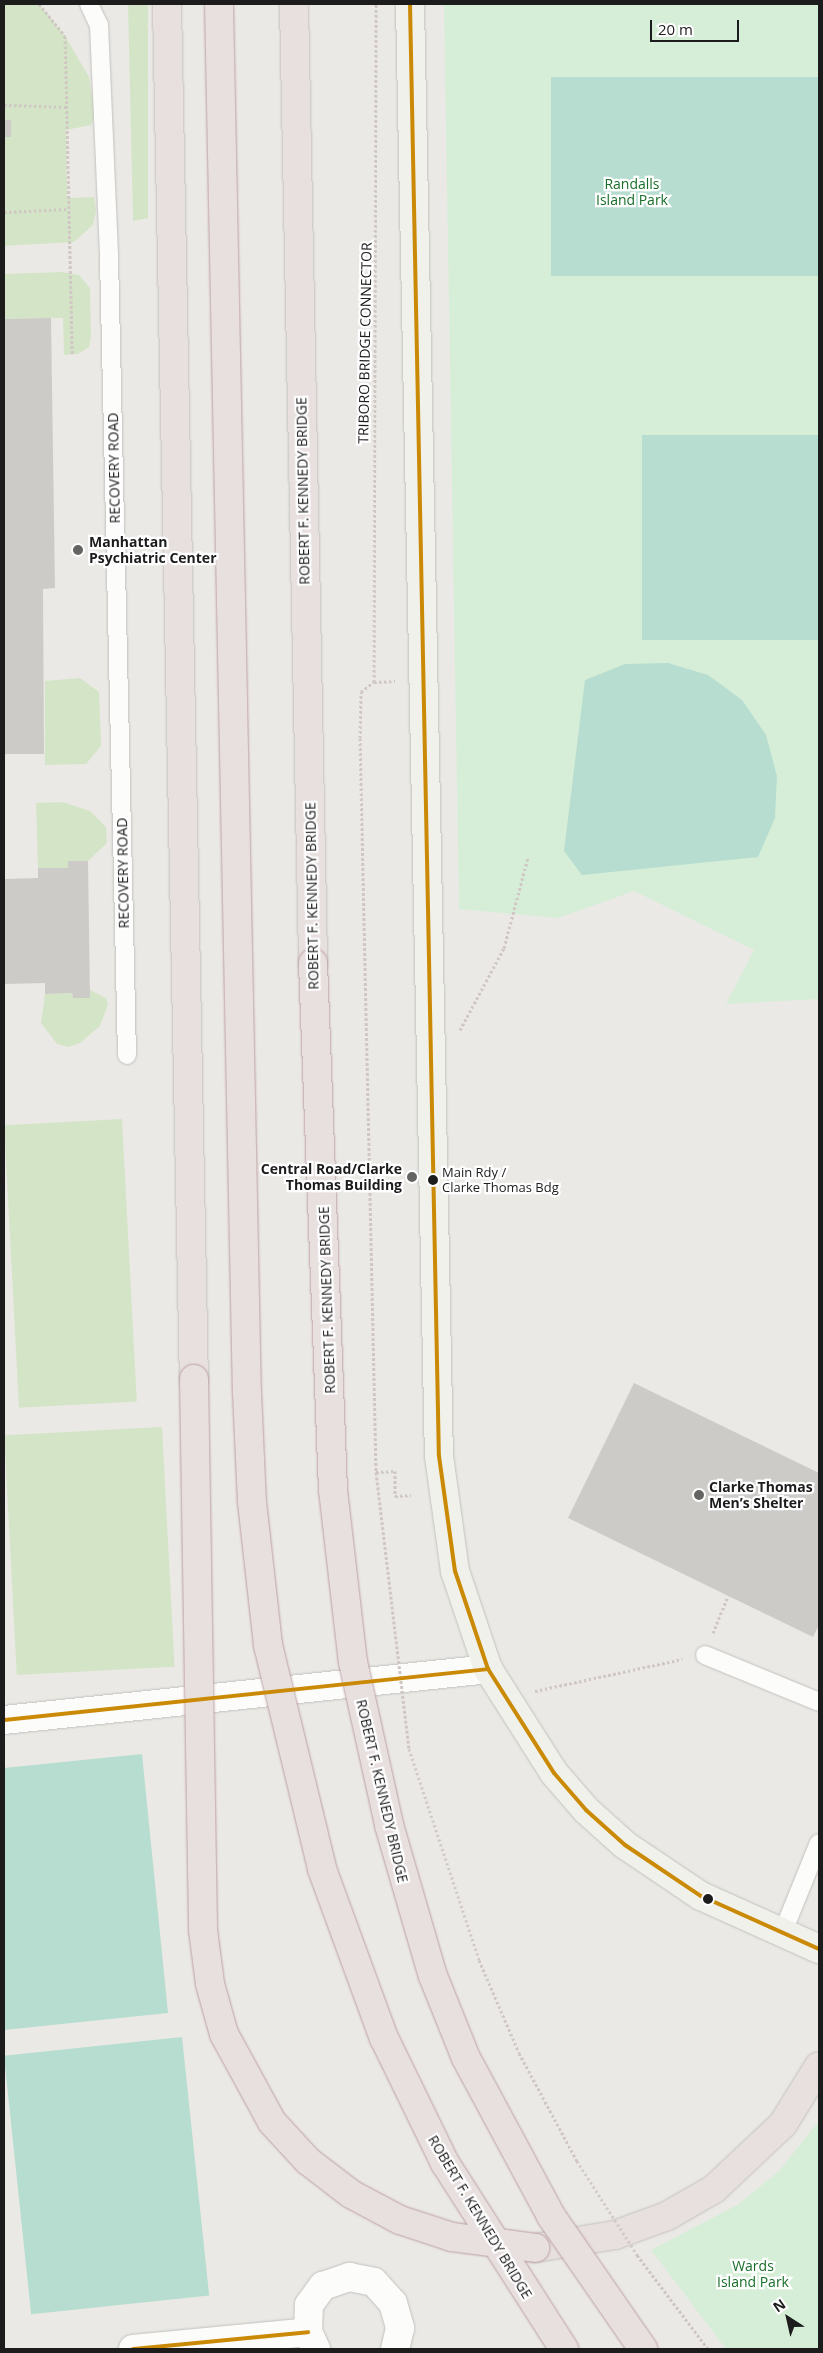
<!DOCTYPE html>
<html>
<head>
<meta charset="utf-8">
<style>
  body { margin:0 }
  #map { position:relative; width:823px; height:2353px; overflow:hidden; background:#ebe9e5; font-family:"Open Sans",sans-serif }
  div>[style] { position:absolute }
  .grass>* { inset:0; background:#d4e5c7; transform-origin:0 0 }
  .park>* { inset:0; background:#d6eed8 }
  .pitch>* { inset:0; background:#b6ddd0; transform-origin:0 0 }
  .building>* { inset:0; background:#cdcbc8; transform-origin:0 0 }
  .path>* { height:3px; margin-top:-1.5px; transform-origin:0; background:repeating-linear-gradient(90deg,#d0c6c3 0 2.5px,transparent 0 5px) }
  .roads { filter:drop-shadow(0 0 1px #c2c1bf) drop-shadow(0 0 1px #c2c1bf) }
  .lane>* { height:18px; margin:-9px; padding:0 9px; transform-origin:9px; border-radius:9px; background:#fcfcfb }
  .street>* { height:28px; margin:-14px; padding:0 14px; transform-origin:14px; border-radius:14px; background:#fcfcfb }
  .secondary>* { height:28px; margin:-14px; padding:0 14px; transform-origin:14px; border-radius:14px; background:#f0f1ea }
  .highway>* { height:28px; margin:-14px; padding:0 14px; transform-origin:14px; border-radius:14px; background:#e8dfdf }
  .path-bridge>* { height:3px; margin-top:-1.5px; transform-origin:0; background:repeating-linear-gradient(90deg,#d0c6c3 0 2.5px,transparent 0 5px) }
  .bridges { filter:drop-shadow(0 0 1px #bca0a5) drop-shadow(0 0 1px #bca0a5) }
  .highway-bridge>* { height:28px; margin:-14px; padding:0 14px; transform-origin:14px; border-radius:14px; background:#e8dfdf }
  .bus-1>* { height:4px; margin:-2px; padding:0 2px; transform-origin:2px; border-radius:2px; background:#cb8a06 }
  .dots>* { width:14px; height:14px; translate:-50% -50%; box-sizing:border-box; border:2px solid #fff; border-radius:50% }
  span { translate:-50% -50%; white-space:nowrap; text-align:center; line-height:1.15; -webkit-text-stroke:4.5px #fff; paint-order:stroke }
  .bus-label { font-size:13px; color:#1c1c1c }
  .left { translate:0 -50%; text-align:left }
  .park-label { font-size:14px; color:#186d28 }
  .street-label { font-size:14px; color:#1c1c1c }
  .poi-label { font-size:14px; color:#1c1c1c; font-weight:700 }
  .right { translate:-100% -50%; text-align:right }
  .frame { position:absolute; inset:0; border:5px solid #1c1c1c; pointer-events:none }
  .north { position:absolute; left:763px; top:2293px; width:50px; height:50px; -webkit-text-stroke:4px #fff; paint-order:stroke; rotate:325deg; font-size:14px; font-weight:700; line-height:20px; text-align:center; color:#1c1c1c }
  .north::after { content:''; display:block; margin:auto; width:18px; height:22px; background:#1c1c1c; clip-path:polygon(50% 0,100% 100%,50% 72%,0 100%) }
  .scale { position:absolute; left:650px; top:20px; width:89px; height:22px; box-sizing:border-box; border:2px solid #1c1c1c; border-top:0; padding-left:6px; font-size:15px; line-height:18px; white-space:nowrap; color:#1c1c1c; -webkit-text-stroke:4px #fff; paint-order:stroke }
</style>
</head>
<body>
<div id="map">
  <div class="grass">
    <i style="clip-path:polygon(4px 4px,39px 4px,65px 36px,89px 77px,95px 117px,91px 125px,66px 130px,67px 198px,94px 197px,96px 211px,93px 225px,74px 242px,4px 246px,4px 137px,11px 136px,11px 120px,4px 120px)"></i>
    <i style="clip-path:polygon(128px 4px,148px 4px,148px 218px,133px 221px)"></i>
    <i style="clip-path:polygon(62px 272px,79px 275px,90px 288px,91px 337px,89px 347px,78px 354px,64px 355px,63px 318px,4px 319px,4px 274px)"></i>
    <i style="clip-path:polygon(80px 678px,99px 692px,101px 746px,86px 764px,45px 765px,45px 681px)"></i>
    <i style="clip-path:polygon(63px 802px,90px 811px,106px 827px,107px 843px,88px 861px,69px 861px,68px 868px,38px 868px,36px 803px)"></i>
    <i style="clip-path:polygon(90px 990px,106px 998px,108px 1005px,100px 1026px,80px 1043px,69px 1047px,57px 1044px,41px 1023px,45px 994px,72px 993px,73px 998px,90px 998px)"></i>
    <i style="left:122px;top:1119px;width:283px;height:118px;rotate:87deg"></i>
    <i style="left:162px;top:1427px;width:240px;height:158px;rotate:87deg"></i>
  </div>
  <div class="park">
    <i style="clip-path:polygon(444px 4px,819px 4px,819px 999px,726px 1004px,754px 950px,634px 891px,558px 918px,459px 909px)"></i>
    <i style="clip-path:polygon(819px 2121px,819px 2349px,726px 2349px,651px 2250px,737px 2205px,779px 2171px)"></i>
  </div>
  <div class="pitch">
    <i style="left:819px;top:77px;width:199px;height:268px;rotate:90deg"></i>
    <i style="left:819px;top:435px;width:205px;height:177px;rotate:90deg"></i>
    <i style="clip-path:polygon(668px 663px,708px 675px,742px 700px,766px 735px,777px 776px,775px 818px,758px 857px,582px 875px,564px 851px,585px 680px,625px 664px)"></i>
    <i style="clip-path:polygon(142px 1754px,168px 2013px,4px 2030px,4px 1768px)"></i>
    <i style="left:182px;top:2037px;width:260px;height:179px;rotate:84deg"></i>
  </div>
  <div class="building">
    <i style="left:4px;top:120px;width:7px;height:17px"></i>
    <i style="clip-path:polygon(51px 318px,55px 588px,43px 589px,44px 754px,4px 754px,4px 319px)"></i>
    <i style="clip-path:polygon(68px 861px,88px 861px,90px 998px,73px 998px,72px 993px,45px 994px,45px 983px,4px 984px,4px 879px,38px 878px,38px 868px,68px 868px)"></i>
    <i style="clip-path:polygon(634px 1383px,819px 1473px,819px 1625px,813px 1637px,568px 1518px)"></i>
  </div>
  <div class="path">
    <i style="left:39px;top:4px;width:41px;rotate:50.9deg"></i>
    <i style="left:65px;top:36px;width:318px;rotate:88.7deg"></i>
    <i style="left:4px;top:105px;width:62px;rotate:1.8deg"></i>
    <i style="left:4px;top:212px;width:63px;rotate:-2.7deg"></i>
    <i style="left:374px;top:682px;width:678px;rotate:-89.83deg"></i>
    <i style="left:360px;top:738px;width:46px;rotate:-88.8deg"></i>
    <i style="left:361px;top:692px;width:16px;rotate:-38deg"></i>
    <i style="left:374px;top:682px;width:21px;rotate:-3deg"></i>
    <i style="left:460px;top:1030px;width:93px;rotate:-61.8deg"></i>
    <i style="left:504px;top:948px;width:94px;rotate:-75.2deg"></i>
    <i style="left:376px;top:1472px;width:19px;rotate:-3deg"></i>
    <i style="left:395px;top:1471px;width:25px;rotate:90deg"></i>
    <i style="left:395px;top:1496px;width:16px;rotate:-4deg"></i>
    <i style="left:713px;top:1633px;width:40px;rotate:-68deg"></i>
    <i style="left:535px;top:1691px;width:151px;rotate:-12.2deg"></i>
  </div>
  <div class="roads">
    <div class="lane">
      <i style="left:89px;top:4px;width:23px;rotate:65deg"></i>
      <i style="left:99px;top:25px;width:232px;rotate:87.5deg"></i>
      <i style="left:109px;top:257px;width:798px;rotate:88.71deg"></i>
      <i style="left:705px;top:1655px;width:123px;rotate:22.4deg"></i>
      <i style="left:782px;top:1934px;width:98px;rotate:-67.9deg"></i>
    </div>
    <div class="street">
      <i style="left:4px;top:1720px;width:487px;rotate:-6deg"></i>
      <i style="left:133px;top:2349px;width:176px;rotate:-5.5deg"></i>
      <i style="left:316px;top:2349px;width:19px;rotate:-115deg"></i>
      <i style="left:308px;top:2332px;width:27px;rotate:-88deg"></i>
      <i style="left:309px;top:2305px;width:24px;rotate:-54deg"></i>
      <i style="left:323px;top:2286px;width:28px;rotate:-19deg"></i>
      <i style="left:349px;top:2277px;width:25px;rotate:11deg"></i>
      <i style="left:374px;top:2282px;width:28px;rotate:48deg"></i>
      <i style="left:393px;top:2303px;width:26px;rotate:74deg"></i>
      <i style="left:400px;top:2328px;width:22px;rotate:103deg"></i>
    </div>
    <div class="secondary">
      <i style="left:410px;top:4px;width:1452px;rotate:88.86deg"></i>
      <i style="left:439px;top:1456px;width:116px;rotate:82.1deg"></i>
      <i style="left:455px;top:1571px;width:103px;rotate:71.4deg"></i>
      <i style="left:488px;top:1669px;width:123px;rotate:57.6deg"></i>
      <i style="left:554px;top:1773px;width:49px;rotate:49.1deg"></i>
      <i style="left:586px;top:1810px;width:52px;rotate:41.9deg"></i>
      <i style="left:625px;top:1845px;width:92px;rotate:33.9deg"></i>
      <i style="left:701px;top:1896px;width:129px;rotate:24.2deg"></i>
    </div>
    <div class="highway">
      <i style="left:167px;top:4px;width:1375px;rotate:88.88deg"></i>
      <i style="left:294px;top:4px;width:959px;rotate:88.86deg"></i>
      <i style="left:535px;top:2248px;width:81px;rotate:-9.2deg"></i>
      <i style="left:615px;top:2235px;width:55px;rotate:-20.1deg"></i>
      <i style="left:667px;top:2216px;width:54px;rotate:-29.9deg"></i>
      <i style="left:714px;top:2189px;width:95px;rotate:-43.3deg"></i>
      <i style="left:783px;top:2124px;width:68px;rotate:-58.2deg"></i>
    </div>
  </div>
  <div class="path-bridge">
    <i style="left:360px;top:738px;width:734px;rotate:88.75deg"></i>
    <i style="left:376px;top:1472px;width:279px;rotate:83.2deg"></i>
    <i style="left:409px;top:1749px;width:222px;rotate:71.6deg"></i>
    <i style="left:479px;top:1960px;width:101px;rotate:66.7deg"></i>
    <i style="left:519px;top:2053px;width:123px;rotate:61.8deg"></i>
    <i style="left:577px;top:2161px;width:112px;rotate:57.4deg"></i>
    <i style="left:637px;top:2255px;width:118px;rotate:52.9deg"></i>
  </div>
  <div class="bridges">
    <div class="highway-bridge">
      <i style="left:219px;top:4px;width:1389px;rotate:88.85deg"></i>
      <i style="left:247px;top:1393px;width:109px;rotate:87.4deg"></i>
      <i style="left:252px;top:1502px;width:144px;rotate:83.6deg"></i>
      <i style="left:268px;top:1645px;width:230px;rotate:76.4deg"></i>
      <i style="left:322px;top:1869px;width:180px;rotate:69.9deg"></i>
      <i style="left:384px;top:2038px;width:139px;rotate:64deg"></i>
      <i style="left:445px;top:2163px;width:221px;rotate:57.4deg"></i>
      <i style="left:313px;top:963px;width:527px;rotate:87.83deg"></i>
      <i style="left:333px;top:1490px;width:173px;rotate:83.4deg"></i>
      <i style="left:353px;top:1662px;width:167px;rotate:77.5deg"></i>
      <i style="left:389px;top:1825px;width:157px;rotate:73.8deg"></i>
      <i style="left:433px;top:1976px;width:88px;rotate:68.1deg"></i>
      <i style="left:466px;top:2058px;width:179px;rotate:61.7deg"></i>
      <i style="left:551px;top:2216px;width:162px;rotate:55.3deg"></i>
      <i style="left:194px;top:1379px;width:551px;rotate:89.06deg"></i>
      <i style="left:203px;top:1930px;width:54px;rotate:82.6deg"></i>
      <i style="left:210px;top:1984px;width:52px;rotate:74.4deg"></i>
      <i style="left:224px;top:2034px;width:100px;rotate:61.4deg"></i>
      <i style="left:272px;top:2122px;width:53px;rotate:47.3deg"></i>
      <i style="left:308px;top:2161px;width:54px;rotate:37.5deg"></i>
      <i style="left:351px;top:2194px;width:55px;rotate:28deg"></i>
      <i style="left:400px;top:2220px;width:55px;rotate:18.1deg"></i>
      <i style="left:452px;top:2237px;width:84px;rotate:7.5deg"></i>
    </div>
  </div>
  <div class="bus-1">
    <i style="left:410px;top:4px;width:1452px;rotate:88.86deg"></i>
    <i style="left:439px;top:1456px;width:116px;rotate:82.1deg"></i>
    <i style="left:455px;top:1571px;width:103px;rotate:71.4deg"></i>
    <i style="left:488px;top:1669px;width:123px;rotate:57.6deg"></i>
    <i style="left:554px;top:1773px;width:49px;rotate:49.1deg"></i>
    <i style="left:586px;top:1810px;width:52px;rotate:41.9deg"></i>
    <i style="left:625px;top:1845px;width:92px;rotate:33.9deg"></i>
    <i style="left:701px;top:1896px;width:129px;rotate:24.2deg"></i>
    <i style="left:4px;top:1720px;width:487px;rotate:-6deg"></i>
    <i style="left:133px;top:2349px;width:176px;rotate:-5.5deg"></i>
  </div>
  <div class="dots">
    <i style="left:78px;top:550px;background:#646462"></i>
    <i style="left:412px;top:1177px;background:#646462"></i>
    <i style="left:433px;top:1180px;background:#1c1c1c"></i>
    <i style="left:699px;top:1495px;background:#646462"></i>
    <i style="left:708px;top:1899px;background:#1c1c1c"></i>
  </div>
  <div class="bus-label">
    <span class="left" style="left:442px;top:1180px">Main Rdy /<br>Clarke Thomas Bdg</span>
  </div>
  <div class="park-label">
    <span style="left:632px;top:192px">Randalls<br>Island Park</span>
    <span style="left:753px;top:2274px">Wards<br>Island Park</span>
  </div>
  <div class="street-label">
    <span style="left:365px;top:343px;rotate:-89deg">TRIBORO BRIDGE CONNECTOR</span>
    <span style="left:114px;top:468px;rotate:-91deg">RECOVERY ROAD</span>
    <span style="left:303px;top:491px;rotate:-91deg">ROBERT F. KENNEDY BRIDGE</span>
    <span style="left:123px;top:873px;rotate:-91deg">RECOVERY ROAD</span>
    <span style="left:312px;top:896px;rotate:-91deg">ROBERT F. KENNEDY BRIDGE</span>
    <span style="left:327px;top:1300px;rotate:-92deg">ROBERT F. KENNEDY BRIDGE</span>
    <span style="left:382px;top:1791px;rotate:77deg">ROBERT F. KENNEDY BRIDGE</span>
    <span style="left:480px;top:2217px;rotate:59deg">ROBERT F. KENNEDY BRIDGE</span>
  </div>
  <div class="poi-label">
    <span class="left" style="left:89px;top:550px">Manhattan<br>Psychiatric Center</span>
    <span class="right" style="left:402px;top:1177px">Central Road/Clarke<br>Thomas Building</span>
    <span class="left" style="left:709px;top:1495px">Clarke Thomas<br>Men’s Shelter</span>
  </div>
  <div class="frame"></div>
  <div class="north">N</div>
  <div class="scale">20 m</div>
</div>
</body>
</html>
